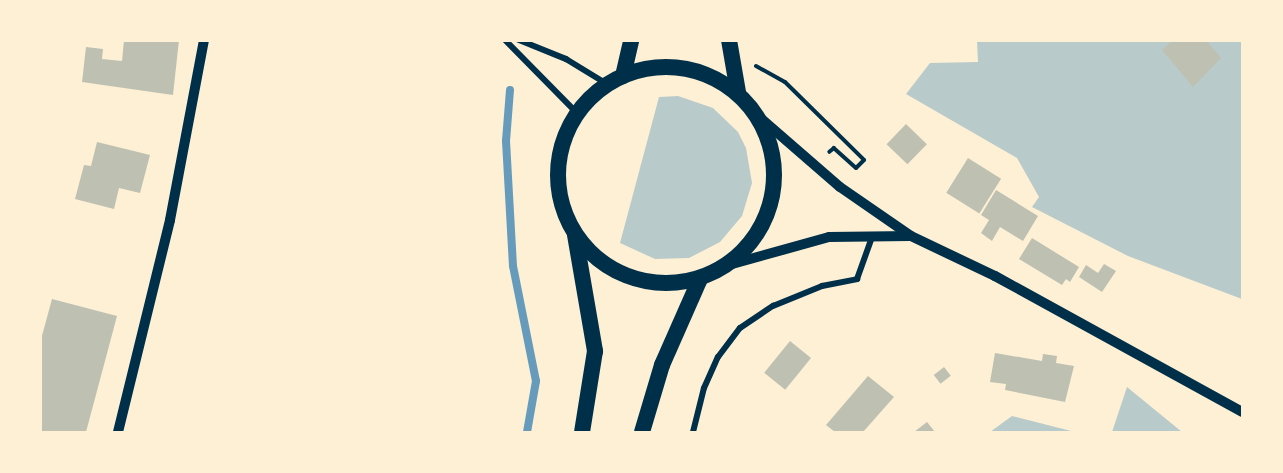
<!DOCTYPE html>
<html>
<head>
<meta charset="utf-8">
<style>
  body { margin:0 }
  #map { position:relative; width:1283px; height:473px; overflow:hidden; background:#fdf0d5; font-family:Ubuntu,sans-serif }
  div>[style] { position:absolute }
  .green>* { inset:0; background:#b9caca }
  .stream>* { height:8px; margin:-4px; padding:0 4px; transform-origin:4px; border-radius:4px; background:#669bbc }
  .building>* { inset:0; background:#bec0b2; transform-origin:0 0 }
  .path>* { height:4px; margin:-2px; padding:0 2px; transform-origin:2px; border-radius:2px; background:#003049 }
  .minor>* { height:6px; margin:-3px; padding:0 3px; transform-origin:3px; border-radius:3px; background:#003049 }
  .tertiary>* { height:10px; margin:-5px; padding:0 5px; transform-origin:5px; border-radius:5px; background:#003049 }
  .trunk>* { height:16px; margin:-8px; padding:0 8px; transform-origin:8px; border-radius:8px; background:#003049 }
  .trunk>.ring { margin:-8px; padding:0; box-sizing:content-box; background:none; border:16px solid #003049; border-radius:50% }
  span { translate:-50% -50%; white-space:nowrap; text-align:center; line-height:1.15; -webkit-text-stroke:4.5px #fdf0d5; paint-order:stroke }
  .frame { position:absolute; inset:0; border:42px solid #fdf0d5; pointer-events:none }
</style>
</head>
<body>
<div id="map">
  <div class="green">
    <i style="clip-path:polygon(977px 41px,1242px 41px,1242px 299px,1128px 256px,1032px 207px,1039px 197px,1017px 158px,906px 94px,930px 63px,978px 62px)"></i>
    <i style="clip-path:polygon(678px 96px,713px 108px,738px 132px,746px 148px,752px 183px,742px 216px,720px 242px,689px 258px,655px 259px,620px 243px,659px 97px)"></i>
    <i style="clip-path:polygon(1127px 387px,1182px 432px,1112px 432px)"></i>
    <i style="clip-path:polygon(1012px 416px,1075px 432px,990px 432px)"></i>
  </div>
  <div class="stream">
    <i style="left:510px;top:90px;width:51px;rotate:94.5deg"></i>
    <i style="left:506px;top:141px;width:125px;rotate:86.8deg"></i>
    <i style="left:513px;top:266px;width:117px;rotate:78.7deg"></i>
    <i style="left:536px;top:381px;width:52px;rotate:100deg"></i>
  </div>
  <div class="building">
    <i style="clip-path:polygon(124px 40px,179px 40px,173px 95px,82px 82px,86px 47px,103px 49px,102px 59px,122px 61px)"></i>
    <i style="clip-path:polygon(1173px 40px,1206px 40px,1221px 58px,1193px 87px,1162px 50px)"></i>
    <i style="left:906px;top:124px;width:29px;height:28px;rotate:44deg"></i>
    <i style="clip-path:polygon(97px 142px,150px 155px,140px 193px,119px 188px,114px 209px,75px 199px,84px 165px,91px 166px)"></i>
    <i style="left:968px;top:158px;width:39px;height:41px;rotate:32deg"></i>
    <i style="clip-path:polygon(996px 190px,1038px 216px,1023px 241px,1000px 227px,992px 241px,981px 233px,989px 220px,981px 215px)"></i>
    <i style="clip-path:polygon(1032px 238px,1079px 267px,1070px 282px,1066px 279px,1062px 285px,1019px 259px)"></i>
    <i style="clip-path:polygon(1104px 264px,1116px 271px,1102px 292px,1079px 277px,1086px 265px,1098px 273px)"></i>
    <i style="clip-path:polygon(52px 299px,117px 316px,86px 432px,40px 432px,40px 343px)"></i>
    <i style="left:790px;top:341px;width:27px;height:41px;rotate:39deg"></i>
    <i style="clip-path:polygon(995px 353px,1042px 361px,1043px 354px,1057px 356px,1056px 363px,1074px 366px,1065px 402px,1005px 390px,1006px 384px,990px 382px)"></i>
    <i style="left:944px;top:367px;width:11px;height:13px;rotate:52deg"></i>
    <i style="clip-path:polygon(868px 376px,894px 397px,863px 432px,835px 432px,826px 425px)"></i>
    <i style="clip-path:polygon(927px 422px,935px 432px,914px 432px)"></i>
  </div>
  <div class="path">
    <i style="left:756px;top:66px;width:33px;rotate:29deg"></i>
    <i style="left:785px;top:82px;width:111px;rotate:44.6deg"></i>
    <i style="left:864px;top:160px;width:11px;rotate:135deg"></i>
    <i style="left:856px;top:168px;width:30px;rotate:-138deg"></i>
    <i style="left:834px;top:148px;width:6px;rotate:141deg"></i>
  </div>
  <div class="minor">
    <i style="left:505px;top:40px;width:103px;rotate:45.4deg"></i>
    <i style="left:519px;top:40px;width:51px;rotate:22deg"></i>
    <i style="left:566px;top:59px;width:48px;rotate:31.4deg"></i>
    <i style="left:693px;top:432px;width:45px;rotate:-76deg"></i>
    <i style="left:704px;top:388px;width:34px;rotate:-66deg"></i>
    <i style="left:718px;top:357px;width:36px;rotate:-53deg"></i>
    <i style="left:740px;top:328px;width:40px;rotate:-34deg"></i>
    <i style="left:773px;top:306px;width:53px;rotate:-22.2deg"></i>
    <i style="left:822px;top:286px;width:36px;rotate:-11deg"></i>
    <i style="left:857px;top:279px;width:45px;rotate:-70.3deg"></i>
  </div>
  <div class="tertiary">
    <i style="left:758px;top:116px;width:108px;rotate:40.9deg"></i>
    <i style="left:840px;top:187px;width:86px;rotate:34.6deg"></i>
    <i style="left:911px;top:236px;width:93px;rotate:25.5deg"></i>
    <i style="left:995px;top:276px;width:282px;rotate:28.8deg"></i>
    <i style="left:725px;top:266px;width:108px;rotate:-15.6deg"></i>
    <i style="left:829px;top:237px;width:81px;rotate:-0.7deg"></i>
    <i style="left:118px;top:432px;width:218px;rotate:-76.2deg"></i>
    <i style="left:170px;top:220px;width:183px;rotate:-79.3deg"></i>
  </div>
  <div class="trunk">
    <i style="left:729px;top:40px;width:53px;rotate:80.2deg"></i>
    <i class="ring" style="left:558px;top:67px;width:200px;height:200px"></i>
    <i style="left:623px;top:76px;width:37px;rotate:-77deg"></i>
    <i style="left:575px;top:235px;width:118px;rotate:80.2deg"></i>
    <i style="left:595px;top:351px;width:82px;rotate:99.1deg"></i>
    <i style="left:642px;top:432px;width:70px;rotate:-73.4deg"></i>
    <i style="left:662px;top:365px;width:94px;rotate:-66.2deg"></i>
  </div>
  <div class="frame"></div>
</div>
</body>
</html>
